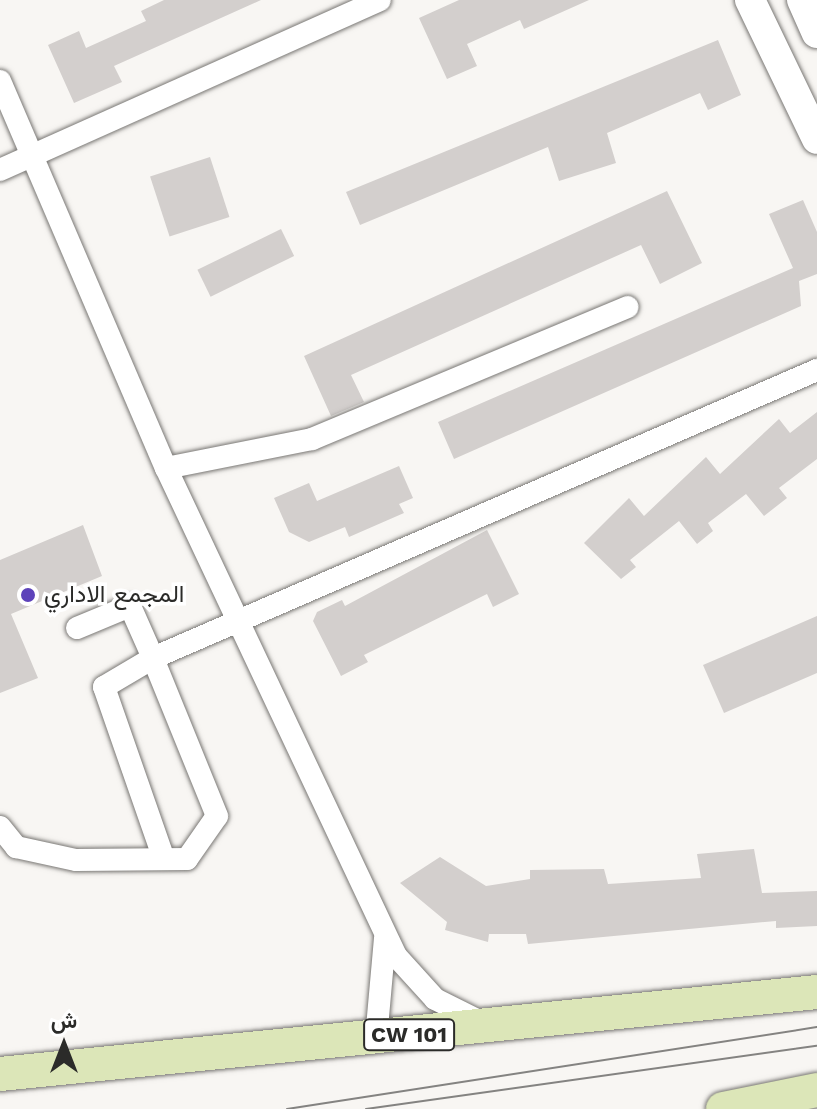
<!DOCTYPE html>
<html>
<head>
<meta charset="utf-8">
<style>
  body { margin:0 }
  #map { position:relative; width:817px; height:1109px; overflow:hidden; background:#f8f6f3; font-family:"Work Sans",Vazirmatn,sans-serif }
  div>[style] { position:absolute }
  .building>* { inset:0; background:#d3cfcd; transform-origin:0 0 }
  .roads { filter:drop-shadow(0 0 2px #797774) drop-shadow(0 0 2px #797774) }
  .minor>* { height:22px; margin:-11px; padding:0 11px; transform-origin:11px; border-radius:11px; background:#fff }
  .secondary>* { height:30px; margin:-15px; padding:0 15px; transform-origin:15px; border-radius:15px; background:#fff }
  .primary>* { height:34px; margin:-17px; padding:0 17px; transform-origin:17px; border-radius:17px; background:#dce6b8 }
  .tram>* { height:2px; margin:-1px; padding:0 1px; transform-origin:1px; border-radius:1px; background:#848381 }
  .dots>* { width:22px; height:22px; translate:-50% -50%; box-sizing:border-box; border:4px solid #fff; border-radius:50% }
  span { translate:-50% -50%; white-space:nowrap; text-align:center; line-height:1.15; -webkit-text-stroke:7px #fff; paint-order:stroke }
  .shield-label span { padding:2px 6px; background:#fff; border:2px solid; border-radius:6px; -webkit-text-stroke-width:0 }
  .shield-label { font-size:22px; color:#2b2b29; font-weight:700 }
  .poi-label { font-size:24px; color:#2b2b29 }
  .left { translate:0 -50%; text-align:left }
  .north { position:absolute; left:24px; top:1005px; width:80px; height:80px; -webkit-text-stroke:6px #fff; paint-order:stroke; rotate:0deg; font-size:22px; font-weight:700; line-height:32px; text-align:center; color:#2b2b29 }
  .north::after { content:''; display:block; margin:auto; width:28px; height:36px; background:#2b2b29; clip-path:polygon(50% 0,100% 100%,50% 72%,0 100%) }
</style>
</head>
<body>
<div id="map">
  <div class="building">
    <i style="clip-path:polygon(164px 0,261px 0,114px 66px,122px 82px,74px 103px,48px 45px,79px 31px,86px 48px,146px 21px,141px 11px)"></i>
    <i style="clip-path:polygon(459px 0,589px 0,524px 29px,520px 20px,467px 44px,477px 66px,447px 79px,419px 18px)"></i>
    <i style="clip-path:polygon(718px 40px,741px 95px,708px 110px,700px 93px,607px 133px,616px 163px,559px 181px,548px 147px,360px 225px,346px 192px)"></i>
    <i style="left:210px;top:157px;width:63px;height:63px;rotate:72deg"></i>
    <i style="clip-path:polygon(667px 191px,702px 263px,660px 284px,641px 245px,351px 375px,364px 402px,331px 416px,304px 356px)"></i>
    <i style="clip-path:polygon(803px 200px,817px 232px,817px 274px,799px 281px,801px 306px,454px 459px,438px 422px,793px 268px,769px 214px)"></i>
    <i style="left:281px;top:229px;width:30px;height:93px;rotate:64deg"></i>
    <i style="clip-path:polygon(817px 412px,817px 459px,779px 488px,787px 498px,764px 516px,746px 494px,708px 523px,713px 531px,697px 544px,679px 521px,630px 560px,636px 567px,621px 579px,584px 543px,629px 498px,644px 516px,706px 457px,720px 474px,779px 419px,790px 433px)"></i>
    <i style="clip-path:polygon(399px 466px,413px 498px,399px 504px,404px 513px,349px 537px,345px 527px,309px 542px,289px 532px,274px 498px,309px 483px,317px 501px)"></i>
    <i style="clip-path:polygon(83px 525px,102px 576px,11px 614px,38px 678px,0 693px,0 560px)"></i>
    <i style="clip-path:polygon(487px 530px,519px 594px,493px 607px,487px 594px,364px 655px,368px 662px,341px 676px,313px 621px,317px 612px,342px 600px,345px 606px)"></i>
    <i style="clip-path:polygon(817px 616px,817px 673px,724px 713px,703px 665px)"></i>
    <i style="clip-path:polygon(754px 849px,762px 893px,817px 891px,817px 926px,776px 928px,776px 921px,528px 944px,526px 934px,489px 934px,488px 942px,445px 930px,447px 922px,400px 883px,440px 857px,486px 886px,530px 879px,530px 870px,604px 869px,608px 884px,701px 878px,697px 854px)"></i>
  </div>
  <div class="roads">
    <div class="minor">
      <i style="left:0;top:81px;width:421px;rotate:66.8deg"></i>
      <i style="left:166px;top:468px;width:539px;rotate:64.76deg"></i>
      <i style="left:396px;top:956px;width:58px;rotate:47.8deg"></i>
      <i style="left:435px;top:999px;width:51px;rotate:26.6deg"></i>
      <i style="left:0;top:170px;width:416px;rotate:-24.1deg"></i>
      <i style="left:166px;top:468px;width:149px;rotate:-11.2deg"></i>
      <i style="left:312px;top:439px;width:342px;rotate:-22.7deg"></i>
      <i style="left:77px;top:628px;width:57px;rotate:-22.5deg"></i>
      <i style="left:130px;top:606px;width:57px;rotate:66.1deg"></i>
      <i style="left:153px;top:658px;width:57px;rotate:149.4deg"></i>
      <i style="left:104px;top:687px;width:182px;rotate:70.8deg"></i>
      <i style="left:0;top:827px;width:26px;rotate:51deg"></i>
      <i style="left:16px;top:847px;width:61px;rotate:12.2deg"></i>
      <i style="left:76px;top:860px;width:111px;rotate:-0.5deg"></i>
      <i style="left:187px;top:859px;width:52px;rotate:-55.1deg"></i>
      <i style="left:217px;top:816px;width:170px;rotate:-112.1deg"></i>
      <i style="left:153px;top:658px;width:724px;rotate:-23.45deg"></i>
      <i style="left:376px;top:1039px;width:101px;rotate:-84.9deg"></i>
    </div>
    <div class="secondary">
      <i style="left:750px;top:0;width:154px;rotate:64.3deg"></i>
      <i style="left:802px;top:0;width:36px;rotate:66deg"></i>
    </div>
    <div class="primary">
      <i style="left:0;top:1074px;width:821px;rotate:-5.73deg"></i>
      <i style="left:723px;top:1109px;width:96px;rotate:-11.4deg"></i>
    </div>
  </div>
  <div class="tram">
    <i style="left:287px;top:1109px;width:536px;rotate:-8.79deg"></i>
    <i style="left:366px;top:1109px;width:455px;rotate:-8deg"></i>
  </div>
  <div class="dots">
    <i style="left:28px;top:595px;background:#5d42ba"></i>
  </div>
  <div class="shield-label">
    <span style="left:409px;top:1035px">CW 101</span>
  </div>
  <div class="poi-label">
    <span class="left" style="left:44px;top:595px">المجمع الاداري</span>
  </div>
  <div class="north">ش</div>
</div>
</body>
</html>
